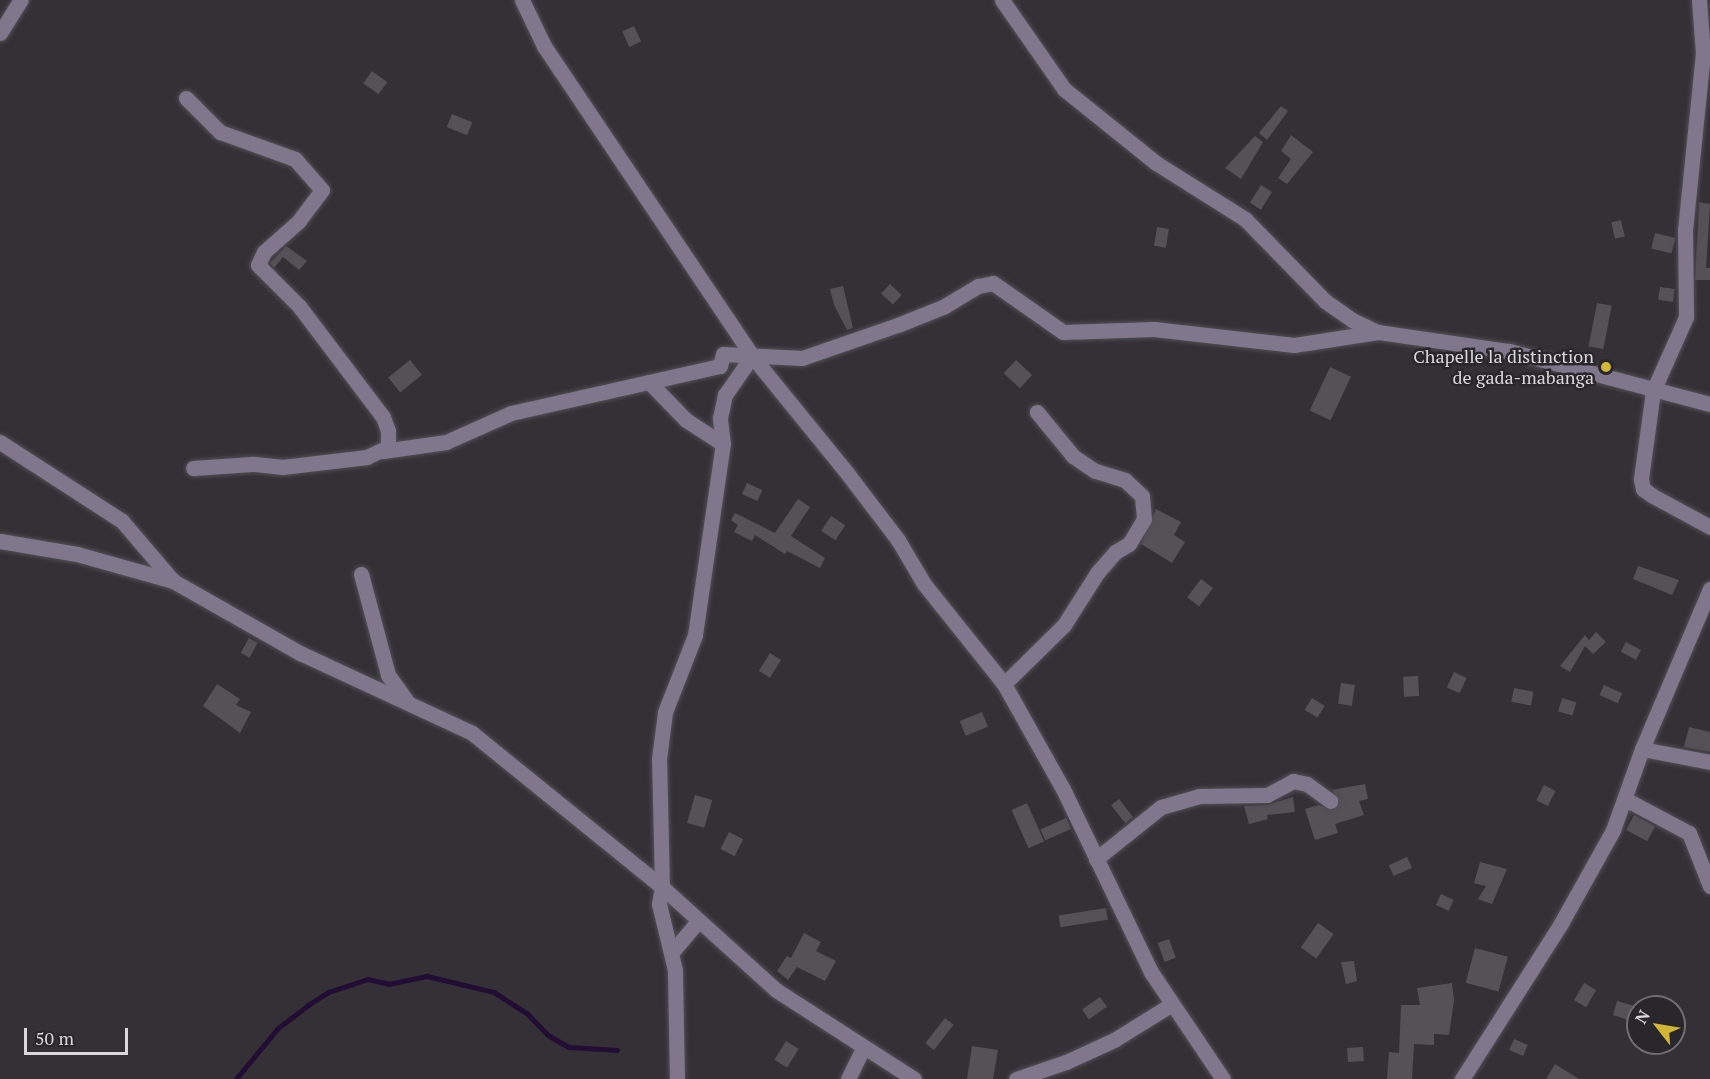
<!DOCTYPE html>
<html>
<head>
<meta charset="utf-8">
<style>
  body { margin:0 }
  #map { position:relative; width:1710px; height:1079px; overflow:hidden; background:#333136; font-family:"PT Serif",serif }
  div>[style] { position:absolute }
  .stream>* { height:4.5px; margin:-2.25px; padding:0 2.25px; transform-origin:2.25px; border-radius:2.25px; background:#230d35 }
  .building>* { inset:0; background:#545157; transform-origin:0 0 }
  .roads { filter:drop-shadow(0 0 2px #514f54) drop-shadow(0 0 2px #514f54) }
  .minor>* { height:15px; margin:-7.5px; padding:0 7.5px; transform-origin:7.5px; border-radius:7.5px; background:#81778d }
  .dots>* { width:16px; height:16px; translate:-50% -50%; box-sizing:border-box; border:3px solid #29272c; border-radius:50% }
  span { translate:-50% -50%; white-space:nowrap; text-align:center; line-height:1.15; -webkit-text-stroke:5px #29272c; paint-order:stroke }
  .poi-label { font-size:18px; color:#d9d8db }
  .right { translate:-100% -50%; text-align:right }
  .north { position:absolute; left:1626px; top:995px; width:60px; height:60px; box-sizing:border-box; background:#29272c; border:2px solid #6f6e72; border-radius:50%; rotate:301deg; font-size:16px; font-weight:700; line-height:24px; text-align:center; color:#d9d8db }
  .north::after { content:''; display:block; margin:auto; width:21px; height:27px; background:#d2b635; clip-path:polygon(50% 0,100% 100%,50% 72%,0 100%) }
  .scale { position:absolute; left:24px; top:1028px; width:104px; height:27px; box-sizing:border-box; border:3px solid #d9d8db; border-top:0; padding-left:8px; font-size:18px; line-height:21px; white-space:nowrap; color:#d9d8db; -webkit-text-stroke:4px #29272c; paint-order:stroke }
</style>
</head>
<body>
<div id="map">
  <div class="stream">
    <i style="left:236px;top:1079px;width:66px;rotate:-50.5deg"></i>
    <i style="left:278px;top:1028px;width:38px;rotate:-37deg"></i>
    <i style="left:308px;top:1005px;width:25px;rotate:-32deg"></i>
    <i style="left:329px;top:992px;width:41px;rotate:-18.4deg"></i>
    <i style="left:368px;top:979px;width:22px;rotate:13deg"></i>
    <i style="left:389px;top:984px;width:39px;rotate:-12deg"></i>
    <i style="left:427px;top:976px;width:69px;rotate:13.4deg"></i>
    <i style="left:494px;top:992px;width:40px;rotate:32.9deg"></i>
    <i style="left:528px;top:1014px;width:29px;rotate:46deg"></i>
    <i style="left:548px;top:1035px;width:24px;rotate:30deg"></i>
    <i style="left:569px;top:1047px;width:48px;rotate:3.6deg"></i>
  </div>
  <div class="building">
    <i style="left:634px;top:26px;width:17px;height:13px;rotate:65deg"></i>
    <i style="left:372px;top:71px;width:19px;height:15px;rotate:36deg"></i>
    <i style="clip-path:polygon(1281px 106px,1288px 111px,1267px 140px,1259px 133px)"></i>
    <i style="left:452px;top:114px;width:22px;height:14px;rotate:22deg"></i>
    <i style="clip-path:polygon(1291px 135px,1313px 152px,1287px 184px,1278px 178px,1291px 159px,1281px 151px)"></i>
    <i style="clip-path:polygon(1255px 136px,1263px 142px,1241px 179px,1225px 168px)"></i>
    <i style="left:1261px;top:185px;width:13px;height:21px;rotate:32deg"></i>
    <i style="clip-path:polygon(1699px 202px,1710px 204px,1706px 268px,1710px 268px,1710px 280px,1695px 280px)"></i>
    <i style="left:1621px;top:220px;width:17px;height:10px;rotate:77deg"></i>
    <i style="left:1157px;top:227px;width:12px;height:19px;rotate:9deg"></i>
    <i style="left:1655px;top:233px;width:21px;height:16px;rotate:14deg"></i>
    <i style="clip-path:polygon(286px 246px,307px 261px,299px 270px,283px 257px,274px 268px,270px 263px)"></i>
    <i style="left:890px;top:284px;width:16px;height:13px;rotate:43deg"></i>
    <i style="clip-path:polygon(843px 286px,853px 328px,847px 330px,834px 305px,830px 289px)"></i>
    <i style="left:1660px;top:287px;width:15px;height:13px;rotate:8deg"></i>
    <i style="left:1597px;top:303px;width:15px;height:44px;rotate:11deg"></i>
    <i style="left:410px;top:360px;width:19px;height:28px;rotate:51deg"></i>
    <i style="left:1016px;top:360px;width:22px;height:18px;rotate:43deg"></i>
    <i style="left:1330px;top:367px;width:23px;height:48px;rotate:25deg"></i>
    <i style="left:747px;top:483px;width:17px;height:12px;rotate:25deg"></i>
    <i style="clip-path:polygon(798px 499px,810px 507px,791px 536px,825px 558px,820px 568px,787px 551px,785px 554px,755px 535px,752px 541px,734px 532px,738px 525px,731px 520px,735px 513px,775px 533px)"></i>
    <i style="clip-path:polygon(1156px 509px,1181px 522px,1174px 535px,1185px 542px,1172px 563px,1141px 544px)"></i>
    <i style="left:831px;top:516px;width:17px;height:18px;rotate:33deg"></i>
    <i style="clip-path:polygon(1638px 566px,1679px 580px,1672px 595px,1633px 579px)"></i>
    <i style="left:1201px;top:579px;width:15px;height:23px;rotate:37deg"></i>
    <i style="clip-path:polygon(1596px 632px,1606px 642px,1593px 654px,1585px 646px,1570px 672px,1560px 666px,1585px 635px,1589px 640px)"></i>
    <i style="left:249px;top:638px;width:10px;height:17px;rotate:29deg"></i>
    <i style="left:1626px;top:642px;width:17px;height:11px;rotate:28deg"></i>
    <i style="left:770px;top:653px;width:13px;height:21px;rotate:32deg"></i>
    <i style="left:1454px;top:672px;width:14px;height:17px;rotate:25deg"></i>
    <i style="left:1418px;top:676px;width:20px;height:15px;rotate:87deg"></i>
    <i style="left:1341px;top:683px;width:14px;height:21px;rotate:8deg"></i>
    <i style="clip-path:polygon(217px 684px,240px 699px,236px 705px,251px 712px,240px 733px,203px 706px)"></i>
    <i style="left:1604px;top:685px;width:20px;height:11px;rotate:24deg"></i>
    <i style="left:1514px;top:688px;width:20px;height:14px;rotate:11deg"></i>
    <i style="left:1312px;top:698px;width:15px;height:14px;rotate:32deg"></i>
    <i style="left:1562px;top:698px;width:15px;height:14px;rotate:16deg"></i>
    <i style="left:982px;top:712px;width:16px;height:24px;rotate:68deg"></i>
    <i style="clip-path:polygon(1689px 727px,1710px 732px,1710px 752px,1684px 747px)"></i>
    <i style="clip-path:polygon(1365px 784px,1368px 799px,1359px 801px,1364px 815px,1335px 824px,1338px 833px,1315px 840px,1305px 809px,1319px 805px,1333px 810px,1340px 802px,1332px 790px)"></i>
    <i style="left:1544px;top:785px;width:13px;height:17px;rotate:27deg"></i>
    <i style="left:695px;top:795px;width:18px;height:29px;rotate:16deg"></i>
    <i style="clip-path:polygon(1293px 797px,1295px 812px,1267px 815px,1268px 819px,1249px 824px,1244px 806px,1268px 805px)"></i>
    <i style="left:1119px;top:799px;width:23px;height:10px;rotate:52deg"></i>
    <i style="left:1027px;top:803px;width:42px;height:17px;rotate:66deg"></i>
    <i style="left:1634px;top:815px;width:24px;height:17px;rotate:28deg"></i>
    <i style="left:1066px;top:818px;width:12px;height:28px;rotate:66deg"></i>
    <i style="left:729px;top:832px;width:16px;height:19px;rotate:27deg"></i>
    <i style="left:1407px;top:857px;width:12px;height:20px;rotate:66deg"></i>
    <i style="clip-path:polygon(1480px 862px,1507px 869px,1492px 904px,1478px 899px,1486px 886px,1474px 883px)"></i>
    <i style="left:1441px;top:894px;width:14px;height:12px;rotate:25deg"></i>
    <i style="left:1106px;top:908px;width:12px;height:48px;rotate:81deg"></i>
    <i style="left:1318px;top:923px;width:19px;height:30px;rotate:35deg"></i>
    <i style="clip-path:polygon(804px 933px,821px 942px,816px 951px,836px 961px,825px 981px,797px 967px,788px 980px,777px 971px,787px 956px,791px 958px)"></i>
    <i style="left:1169px;top:939px;width:20px;height:12px;rotate:70deg"></i>
    <i style="left:1475px;top:948px;width:34px;height:36px;rotate:15deg"></i>
    <i style="clip-path:polygon(1354px 961px,1357px 981px,1346px 984px,1341px 962px)"></i>
    <i style="clip-path:polygon(1452px 983px,1454px 1000px,1449px 1035px,1434px 1034px,1434px 1045px,1414px 1044px,1412px 1079px,1387px 1079px,1389px 1052px,1399px 1053px,1401px 1005px,1420px 1005px,1417px 988px)"></i>
    <i style="left:1584px;top:983px;width:14px;height:20px;rotate:30deg"></i>
    <i style="left:1100px;top:997px;width:12px;height:22px;rotate:55deg"></i>
    <i style="clip-path:polygon(1617px 1001px,1638px 1007px,1638px 1023px,1613px 1015px)"></i>
    <i style="left:945px;top:1018px;width:11px;height:32px;rotate:38deg"></i>
    <i style="left:1514px;top:1039px;width:15px;height:12px;rotate:23deg"></i>
    <i style="left:786px;top:1041px;width:15px;height:22px;rotate:32deg"></i>
    <i style="clip-path:polygon(972px 1046px,998px 1050px,993px 1079px,967px 1079px)"></i>
    <i style="left:1363px;top:1047px;width:14px;height:16px;rotate:86deg"></i>
    <i style="clip-path:polygon(1555px 1064px,1579px 1079px,1546px 1079px)"></i>
  </div>
  <div class="roads">
    <div class="minor">
      <i style="left:522px;top:0;width:51px;rotate:64.4deg"></i>
      <i style="left:544px;top:46px;width:373px;rotate:56.1deg"></i>
      <i style="left:752px;top:356px;width:151px;rotate:50.9deg"></i>
      <i style="left:847px;top:473px;width:84px;rotate:52.7deg"></i>
      <i style="left:898px;top:540px;width:51px;rotate:59.4deg"></i>
      <i style="left:924px;top:584px;width:128px;rotate:51.3deg"></i>
      <i style="left:1004px;top:684px;width:120px;rotate:60.7deg"></i>
      <i style="left:1063px;top:789px;width:203px;rotate:64.3deg"></i>
      <i style="left:1151px;top:972px;width:129px;rotate:56.1deg"></i>
      <i style="left:1002px;top:0;width:108px;rotate:55.1deg"></i>
      <i style="left:1064px;top:89px;width:118px;rotate:38.8deg"></i>
      <i style="left:1156px;top:163px;width:105px;rotate:32.2deg"></i>
      <i style="left:1245px;top:219px;width:115px;rotate:45.7deg"></i>
      <i style="left:1325px;top:301px;width:33px;rotate:35deg"></i>
      <i style="left:1352px;top:320px;width:29px;rotate:25deg"></i>
      <i style="left:1378px;top:332px;width:132px;rotate:8.3deg"></i>
      <i style="left:1509px;top:351px;width:208px;rotate:14.8deg"></i>
      <i style="left:1699px;top:0;width:53px;rotate:85.7deg"></i>
      <i style="left:1703px;top:53px;width:177px;rotate:95.8deg"></i>
      <i style="left:1685px;top:229px;width:88px;rotate:89.3deg"></i>
      <i style="left:1686px;top:317px;width:81px;rotate:114deg"></i>
      <i style="left:1653px;top:391px;width:89px;rotate:97.8deg"></i>
      <i style="left:1641px;top:479px;width:10px;rotate:79deg"></i>
      <i style="left:1643px;top:489px;width:12px;rotate:35deg"></i>
      <i style="left:1653px;top:496px;width:65px;rotate:28.5deg"></i>
      <i style="left:0;top:33px;width:39px;rotate:-58deg"></i>
      <i style="left:186px;top:98px;width:48px;rotate:45deg"></i>
      <i style="left:220px;top:132px;width:80px;rotate:19.8deg"></i>
      <i style="left:295px;top:159px;width:41px;rotate:48.9deg"></i>
      <i style="left:322px;top:190px;width:39px;rotate:127deg"></i>
      <i style="left:299px;top:221px;width:47px;rotate:138.5deg"></i>
      <i style="left:264px;top:252px;width:14px;rotate:115deg"></i>
      <i style="left:258px;top:265px;width:58px;rotate:45deg"></i>
      <i style="left:299px;top:306px;width:139px;rotate:52.9deg"></i>
      <i style="left:383px;top:417px;width:15px;rotate:70deg"></i>
      <i style="left:388px;top:431px;width:16px;rotate:90deg"></i>
      <i style="left:388px;top:447px;width:23px;rotate:155deg"></i>
      <i style="left:367px;top:457px;width:85px;rotate:173.2deg"></i>
      <i style="left:283px;top:467px;width:31px;rotate:-174deg"></i>
      <i style="left:252px;top:464px;width:59px;rotate:176.1deg"></i>
      <i style="left:649px;top:382px;width:53px;rotate:45.8deg"></i>
      <i style="left:686px;top:420px;width:44px;rotate:33deg"></i>
      <i style="left:0;top:442px;width:145px;rotate:32.9deg"></i>
      <i style="left:122px;top:521px;width:79px;rotate:49.6deg"></i>
      <i style="left:383px;top:451px;width:64px;rotate:-8.1deg"></i>
      <i style="left:446px;top:442px;width:71px;rotate:-24deg"></i>
      <i style="left:511px;top:413px;width:214px;rotate:-12.7deg"></i>
      <i style="left:720px;top:366px;width:12px;rotate:-76deg"></i>
      <i style="left:723px;top:354px;width:79px;rotate:2.9deg"></i>
      <i style="left:802px;top:358px;width:104px;rotate:-19.1deg"></i>
      <i style="left:900px;top:324px;width:46px;rotate:-21.6deg"></i>
      <i style="left:943px;top:307px;width:41px;rotate:-31deg"></i>
      <i style="left:978px;top:286px;width:15px;rotate:-11deg"></i>
      <i style="left:993px;top:283px;width:85px;rotate:35deg"></i>
      <i style="left:1063px;top:332px;width:91px;rotate:-1.9deg"></i>
      <i style="left:1154px;top:329px;width:141px;rotate:6.5deg"></i>
      <i style="left:1294px;top:345px;width:85px;rotate:-8.8deg"></i>
      <i style="left:0;top:541px;width:78px;rotate:9.6deg"></i>
      <i style="left:77px;top:554px;width:100px;rotate:15.7deg"></i>
      <i style="left:173px;top:581px;width:146px;rotate:29.6deg"></i>
      <i style="left:300px;top:653px;width:190px;rotate:24.9deg"></i>
      <i style="left:472px;top:733px;width:245px;rotate:39deg"></i>
      <i style="left:662px;top:887px;width:154px;rotate:42.1deg"></i>
      <i style="left:776px;top:990px;width:164px;rotate:32.8deg"></i>
      <i style="left:361px;top:574px;width:105px;rotate:75deg"></i>
      <i style="left:388px;top:675px;width:31px;rotate:54deg"></i>
      <i style="left:1004px;top:684px;width:84px;rotate:-44.5deg"></i>
      <i style="left:1064px;top:625px;width:62px;rotate:-57.6deg"></i>
      <i style="left:1097px;top:573px;width:28px;rotate:-49deg"></i>
      <i style="left:1115px;top:552px;width:16px;rotate:-30deg"></i>
      <i style="left:1129px;top:544px;width:29px;rotate:-59deg"></i>
      <i style="left:1144px;top:519px;width:23px;rotate:-95deg"></i>
      <i style="left:1142px;top:496px;width:23px;rotate:-137deg"></i>
      <i style="left:1125px;top:480px;width:31px;rotate:-163deg"></i>
      <i style="left:1095px;top:471px;width:27px;rotate:-146deg"></i>
      <i style="left:1073px;top:456px;width:57px;rotate:-129.3deg"></i>
      <i style="left:1642px;top:749px;width:69px;rotate:10.8deg"></i>
      <i style="left:1625px;top:799px;width:72px;rotate:28deg"></i>
      <i style="left:1689px;top:833px;width:57px;rotate:68.4deg"></i>
      <i style="left:1096px;top:859px;width:83px;rotate:-38.7deg"></i>
      <i style="left:1161px;top:807px;width:40px;rotate:-16deg"></i>
      <i style="left:1199px;top:796px;width:68px;rotate:-0.8deg"></i>
      <i style="left:1267px;top:795px;width:30px;rotate:-28deg"></i>
      <i style="left:1293px;top:781px;width:14px;rotate:12deg"></i>
      <i style="left:1307px;top:784px;width:29px;rotate:36deg"></i>
      <i style="left:673px;top:951px;width:39px;rotate:-50deg"></i>
      <i style="left:677px;top:1079px;width:109px;rotate:-91.1deg"></i>
      <i style="left:675px;top:970px;width:68px;rotate:-103.6deg"></i>
      <i style="left:659px;top:904px;width:17px;rotate:-80deg"></i>
      <i style="left:662px;top:887px;width:128px;rotate:-91.3deg"></i>
      <i style="left:659px;top:759px;width:47px;rotate:-82.7deg"></i>
      <i style="left:665px;top:712px;width:83px;rotate:-68.7deg"></i>
      <i style="left:695px;top:635px;width:193px;rotate:-81.7deg"></i>
      <i style="left:723px;top:444px;width:26px;rotate:-97deg"></i>
      <i style="left:720px;top:418px;width:24px;rotate:-78deg"></i>
      <i style="left:725px;top:395px;width:47px;rotate:-55.3deg"></i>
      <i style="left:848px;top:1079px;width:34px;rotate:-64deg"></i>
      <i style="left:1016px;top:1079px;width:53px;rotate:-18.8deg"></i>
      <i style="left:1066px;top:1062px;width:53px;rotate:-24.6deg"></i>
      <i style="left:1114px;top:1040px;width:68px;rotate:-31.8deg"></i>
      <i style="left:1462px;top:1079px;width:183px;rotate:-57.5deg"></i>
      <i style="left:1560px;top:925px;width:109px;rotate:-60.8deg"></i>
      <i style="left:1613px;top:830px;width:86px;rotate:-70.3deg"></i>
      <i style="left:1642px;top:749px;width:174px;rotate:-67deg"></i>
    </div>
  </div>
  <div class="dots">
    <i style="left:1606px;top:367px;background:#d2b635"></i>
  </div>
  <div class="poi-label">
    <span class="right" style="left:1594px;top:367px">Chapelle la distinction<br>de gada-mabanga</span>
  </div>
  <div class="north">N</div>
  <div class="scale">50 m</div>
</div>
</body>
</html>
